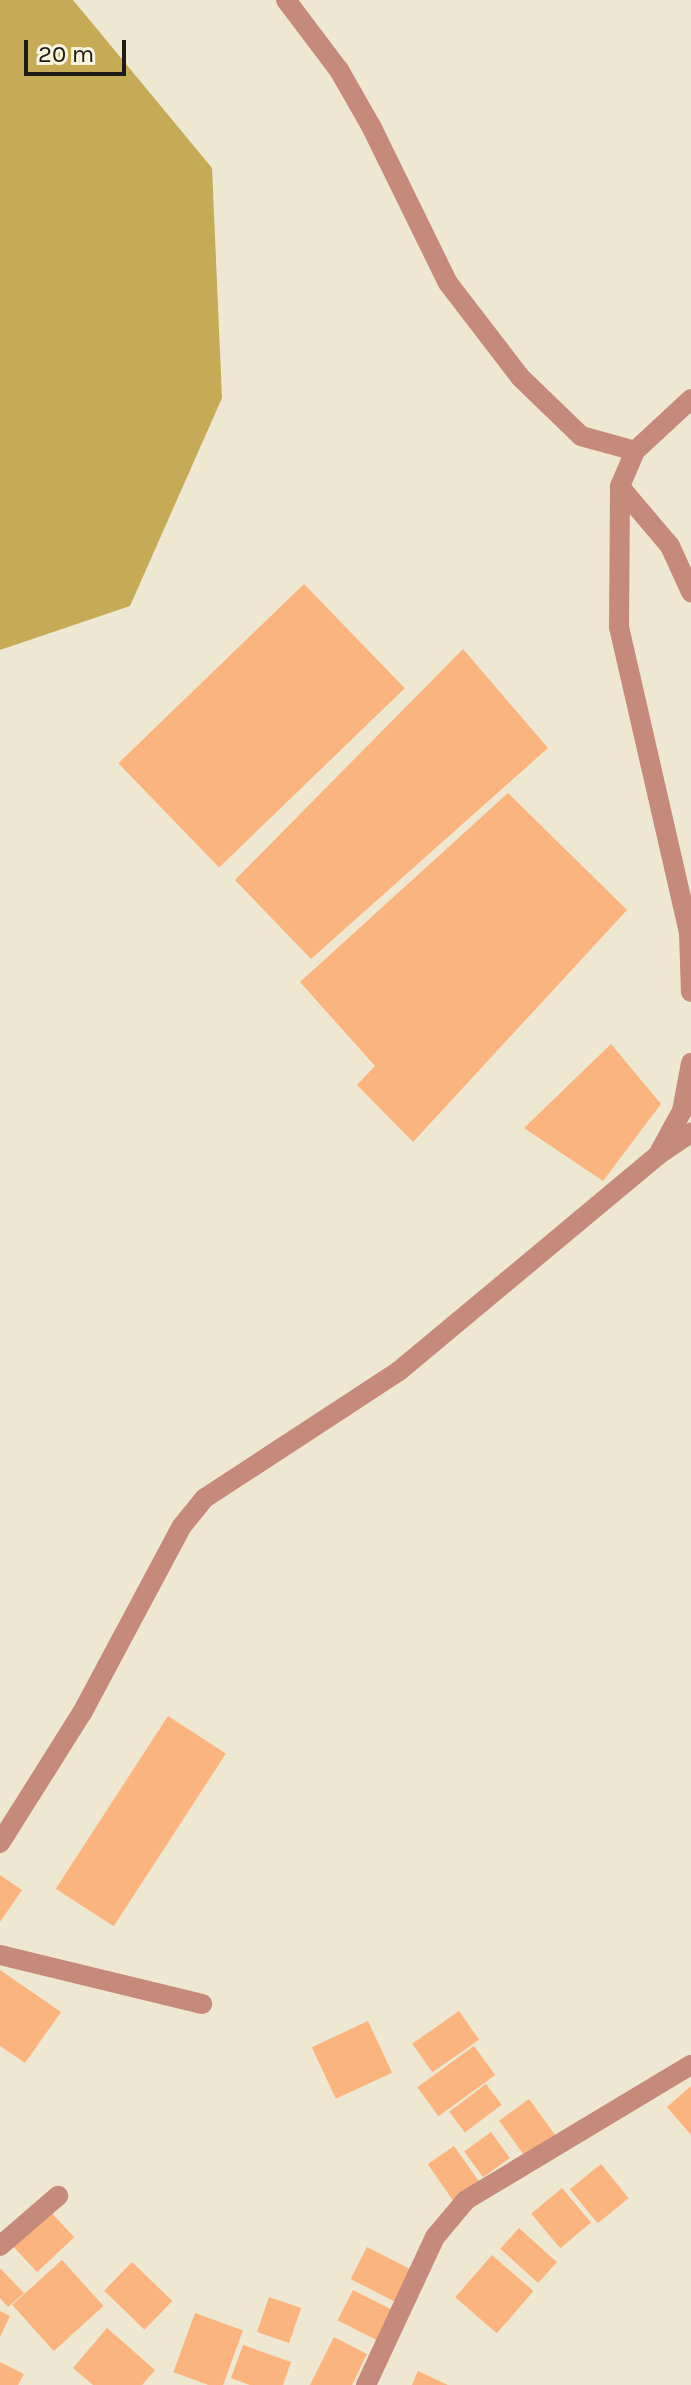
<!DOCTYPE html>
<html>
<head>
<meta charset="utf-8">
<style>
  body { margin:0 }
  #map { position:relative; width:691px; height:2385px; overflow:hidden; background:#eee7d2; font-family:Karla,sans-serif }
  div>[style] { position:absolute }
  .forest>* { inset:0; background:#c5ab56 }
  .building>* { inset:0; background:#fbb47d; transform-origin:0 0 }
  .minor>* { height:20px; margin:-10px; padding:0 10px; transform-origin:10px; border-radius:10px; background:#c58a7b }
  span { translate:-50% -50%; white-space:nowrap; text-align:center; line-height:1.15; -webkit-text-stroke:6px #fbf5df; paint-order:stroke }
  .scale { position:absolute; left:24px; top:40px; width:102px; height:36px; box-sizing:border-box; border:4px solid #1d1b13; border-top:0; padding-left:10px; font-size:24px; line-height:28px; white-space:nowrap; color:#1d1b13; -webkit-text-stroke:6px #fbf5df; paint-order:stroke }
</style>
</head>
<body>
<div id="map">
  <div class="forest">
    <i style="clip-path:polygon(0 0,73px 0,212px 168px,222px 398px,130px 606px,0 650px)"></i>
  </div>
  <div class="building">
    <i style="left:304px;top:584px;width:145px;height:258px;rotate:46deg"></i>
    <i style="clip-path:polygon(463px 649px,548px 748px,311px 959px,235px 880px)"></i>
    <i style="clip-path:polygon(508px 793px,627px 910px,413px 1142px,357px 1085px,375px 1066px,300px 982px)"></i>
    <i style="clip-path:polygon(611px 1044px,661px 1104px,603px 1181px,524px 1128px)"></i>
    <i style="left:168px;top:1716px;width:69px;height:206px;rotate:33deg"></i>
    <i style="clip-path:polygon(0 1875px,22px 1890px,0 1922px)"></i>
    <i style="clip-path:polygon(0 1970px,61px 2012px,25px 2063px,0 2046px)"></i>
    <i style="left:459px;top:2011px;width:35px;height:57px;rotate:55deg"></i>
    <i style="left:368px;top:2021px;width:57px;height:62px;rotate:65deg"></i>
    <i style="left:474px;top:2046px;width:36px;height:70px;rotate:54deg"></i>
    <i style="left:486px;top:2084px;width:26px;height:46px;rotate:53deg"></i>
    <i style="clip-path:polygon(691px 2086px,691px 2135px,667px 2107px)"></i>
    <i style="left:529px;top:2099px;width:47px;height:37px;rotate:54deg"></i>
    <i style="left:491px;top:2132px;width:32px;height:33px;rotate:54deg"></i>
    <i style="left:454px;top:2146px;width:45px;height:32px;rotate:55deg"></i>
    <i style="left:601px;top:2164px;width:44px;height:40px;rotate:51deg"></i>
    <i style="left:562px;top:2188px;width:45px;height:40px;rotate:50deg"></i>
    <i style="left:47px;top:2208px;width:40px;height:51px;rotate:47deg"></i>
    <i style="left:519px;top:2228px;width:51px;height:28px;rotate:42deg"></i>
    <i style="left:367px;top:2247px;width:51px;height:36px;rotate:27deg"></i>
    <i style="left:492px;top:2255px;width:55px;height:56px;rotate:41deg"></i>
    <i style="left:62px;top:2260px;width:62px;height:67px;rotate:48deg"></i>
    <i style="left:132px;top:2262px;width:56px;height:40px;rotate:44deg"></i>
    <i style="clip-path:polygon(0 2268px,24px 2293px,8px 2307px,0 2298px)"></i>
    <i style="left:353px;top:2290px;width:48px;height:34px;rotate:27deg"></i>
    <i style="left:269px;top:2297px;width:34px;height:37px;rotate:19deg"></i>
    <i style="clip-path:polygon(0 2311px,10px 2316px,0 2337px)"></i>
    <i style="left:195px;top:2313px;width:51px;height:63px;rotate:20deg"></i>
    <i style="clip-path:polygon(107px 2328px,155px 2370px,142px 2385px,93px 2385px,73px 2368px)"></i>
    <i style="clip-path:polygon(334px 2337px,367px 2354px,352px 2385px,310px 2385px)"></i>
    <i style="clip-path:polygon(243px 2345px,291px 2362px,283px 2385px,250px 2385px,231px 2378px)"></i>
    <i style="clip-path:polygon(0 2362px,24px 2374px,18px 2385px,0 2385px)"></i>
    <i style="clip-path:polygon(418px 2371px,448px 2385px,412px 2385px)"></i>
  </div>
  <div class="minor">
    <i style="left:286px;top:0;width:88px;rotate:52.9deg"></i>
    <i style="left:339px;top:70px;width:64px;rotate:60.3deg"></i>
    <i style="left:371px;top:126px;width:175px;rotate:63.9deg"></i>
    <i style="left:448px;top:283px;width:118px;rotate:52.5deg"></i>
    <i style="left:520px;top:377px;width:85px;rotate:44deg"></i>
    <i style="left:581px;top:436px;width:56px;rotate:15.5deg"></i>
    <i style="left:691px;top:399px;width:76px;rotate:137.1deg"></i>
    <i style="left:635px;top:451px;width:39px;rotate:113deg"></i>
    <i style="left:620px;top:487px;width:140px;rotate:90.4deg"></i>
    <i style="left:619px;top:627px;width:314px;rotate:77.1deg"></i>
    <i style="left:689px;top:933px;width:59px;rotate:88.1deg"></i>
    <i style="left:620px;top:487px;width:77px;rotate:49.7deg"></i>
    <i style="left:670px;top:546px;width:51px;rotate:65.5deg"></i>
    <i style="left:660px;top:1151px;width:46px;rotate:-61.2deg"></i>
    <i style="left:682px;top:1111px;width:49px;rotate:-79.4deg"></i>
    <i style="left:0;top:1843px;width:154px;rotate:-57.8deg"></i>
    <i style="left:82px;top:1713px;width:212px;rotate:-61.9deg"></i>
    <i style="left:182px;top:1526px;width:36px;rotate:-51deg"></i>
    <i style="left:205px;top:1498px;width:232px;rotate:-33.2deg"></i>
    <i style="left:399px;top:1371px;width:337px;rotate:-39.8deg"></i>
    <i style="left:658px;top:1155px;width:40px;rotate:-34deg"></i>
    <i style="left:0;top:1955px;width:208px;rotate:13.6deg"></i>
    <i style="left:0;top:2246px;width:77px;rotate:-40.8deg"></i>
    <i style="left:366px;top:2385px;width:163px;rotate:-65deg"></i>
    <i style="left:435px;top:2237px;width:48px;rotate:-50deg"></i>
    <i style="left:466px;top:2200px;width:262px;rotate:-31deg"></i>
  </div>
  <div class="scale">20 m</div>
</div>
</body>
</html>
